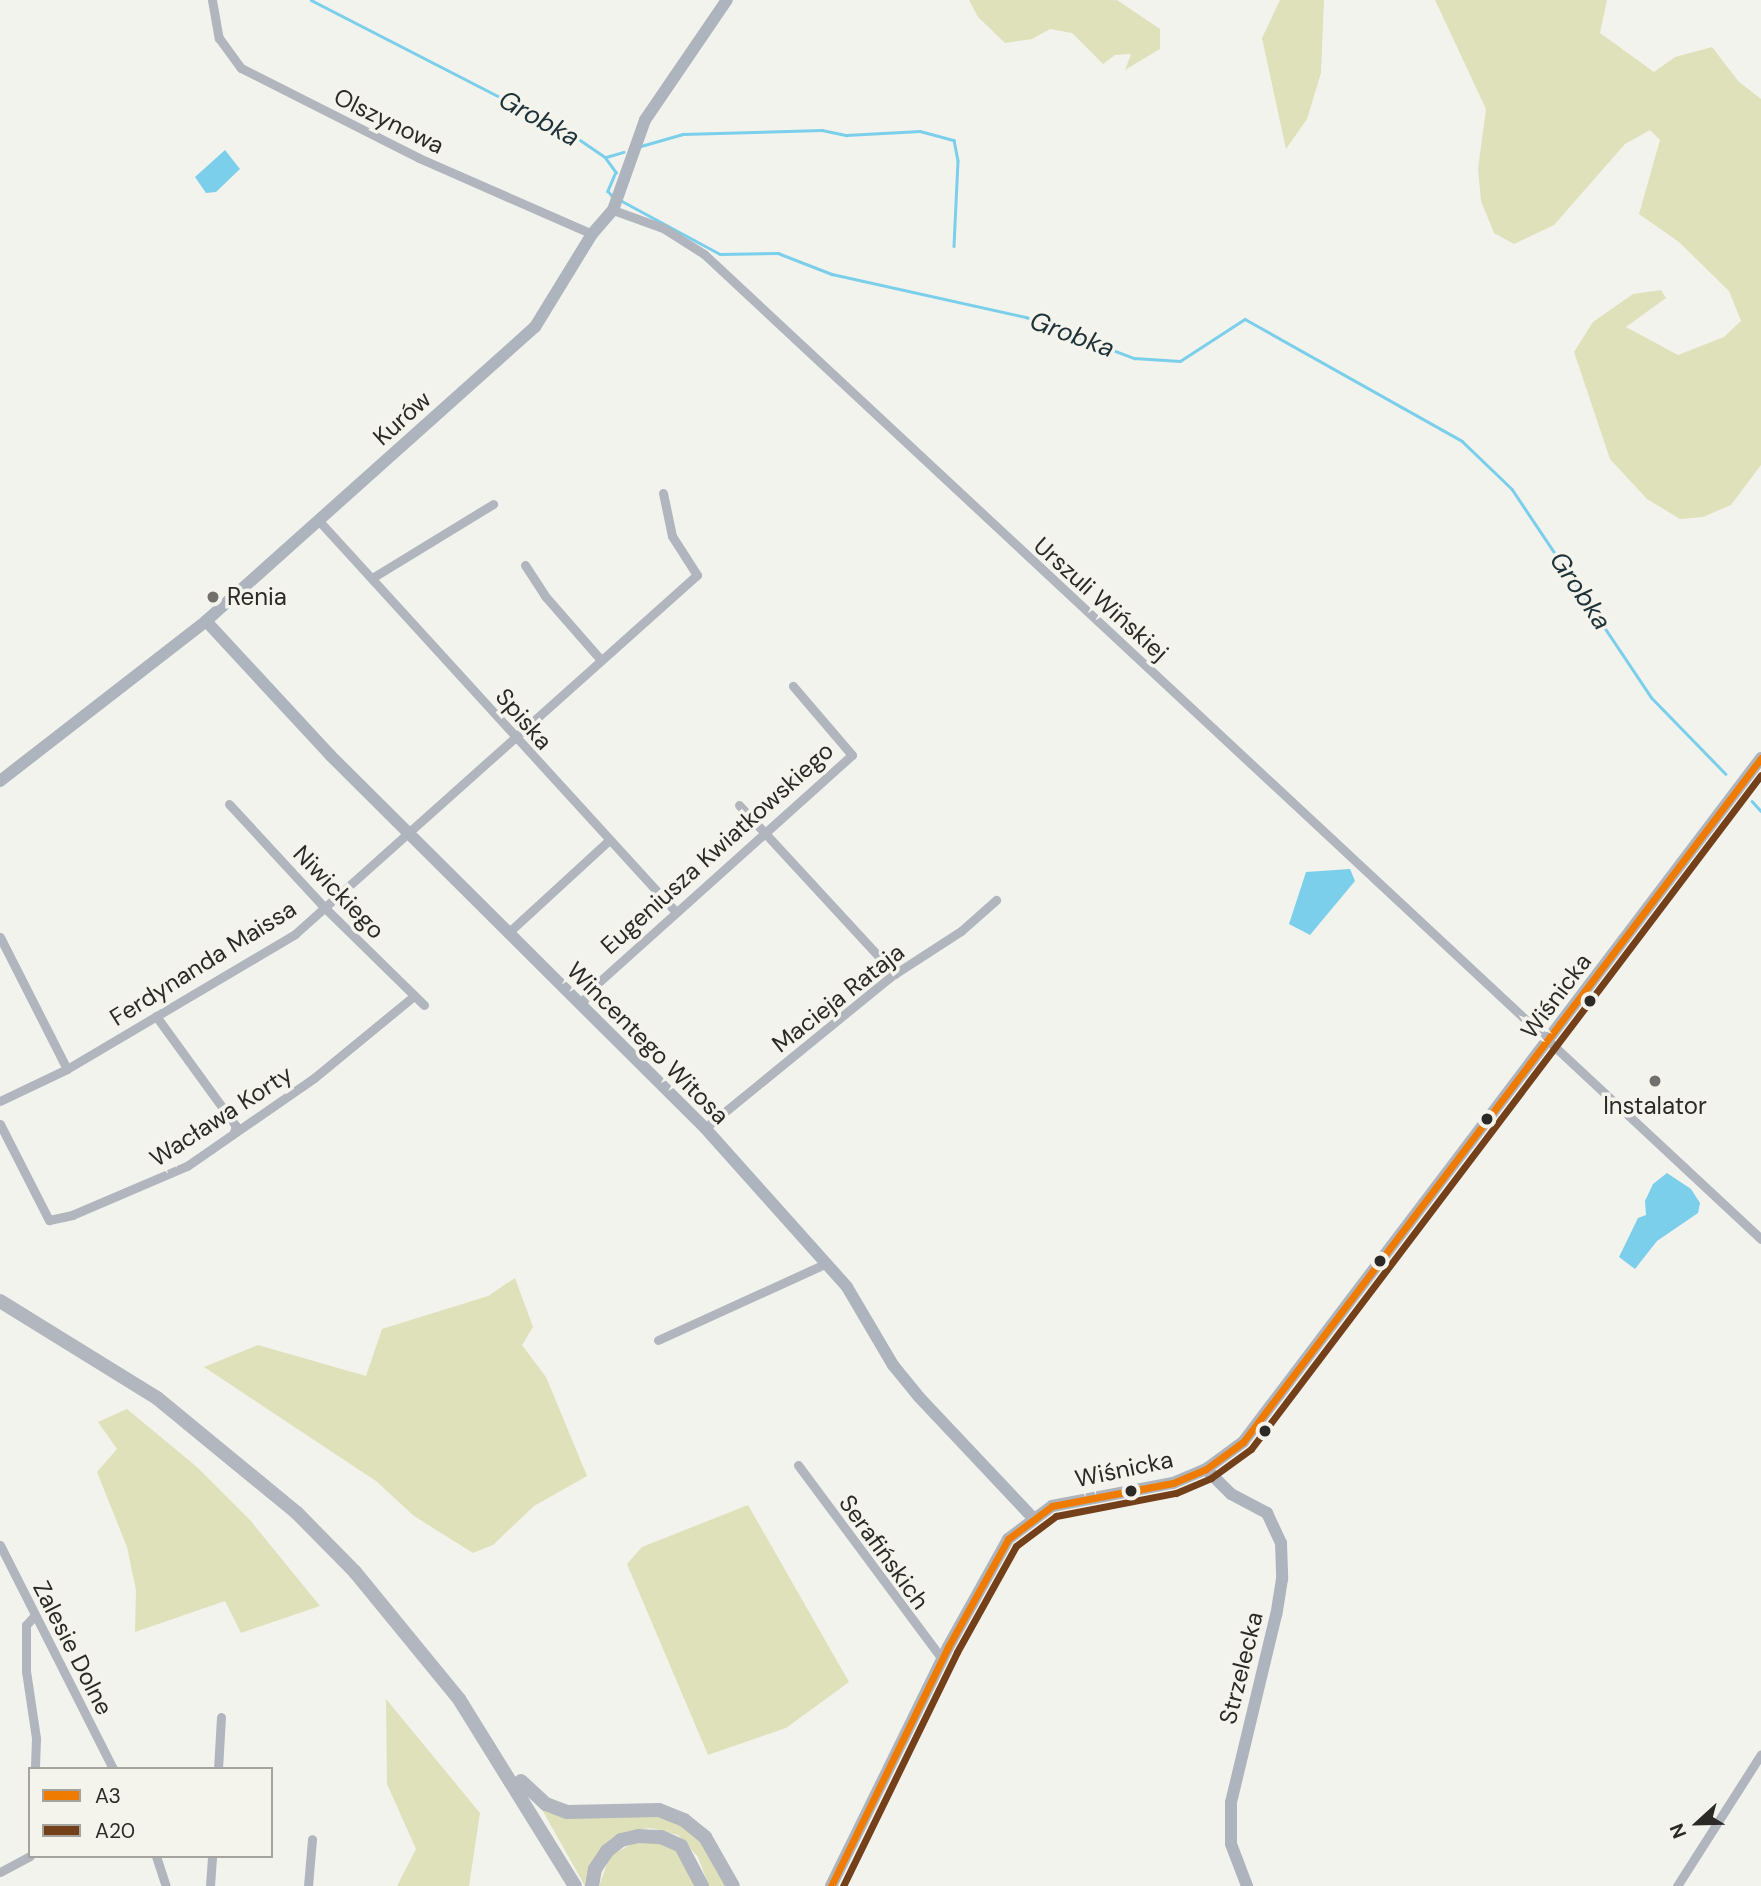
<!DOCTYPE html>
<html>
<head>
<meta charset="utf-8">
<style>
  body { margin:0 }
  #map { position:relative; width:1761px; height:1886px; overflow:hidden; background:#f3f3ee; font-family:"DM Sans",sans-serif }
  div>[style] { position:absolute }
  .green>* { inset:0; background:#dee1b9 }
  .water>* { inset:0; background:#7bcfea }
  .stream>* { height:2.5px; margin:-1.25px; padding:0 1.25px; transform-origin:1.25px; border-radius:1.25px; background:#7bcfea }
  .street>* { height:9px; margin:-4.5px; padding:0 4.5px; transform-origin:4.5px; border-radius:4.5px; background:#b0b5be }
  .secondary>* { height:12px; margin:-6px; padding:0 6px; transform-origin:6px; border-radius:6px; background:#aeb4bd }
  .primary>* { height:14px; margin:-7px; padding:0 7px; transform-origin:7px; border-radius:7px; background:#b2b7bf }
  .bus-1>* { height:7px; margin:-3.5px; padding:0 3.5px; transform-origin:3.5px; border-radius:3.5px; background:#ef7c00 }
  .bus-2>* { height:7px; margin:-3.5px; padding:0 3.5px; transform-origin:3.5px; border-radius:3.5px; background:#74401a }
  .dots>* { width:19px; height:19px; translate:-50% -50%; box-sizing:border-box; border:4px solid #f5f4ec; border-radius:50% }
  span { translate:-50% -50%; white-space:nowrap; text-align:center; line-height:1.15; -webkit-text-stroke:7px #f5f4ec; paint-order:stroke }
  .street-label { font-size:24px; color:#2b2a27 }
  .poi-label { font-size:24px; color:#2b2a27 }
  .left { translate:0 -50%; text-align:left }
  .water-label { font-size:26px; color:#1d3239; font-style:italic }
  .legend { position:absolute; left:28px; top:1767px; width:245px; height:91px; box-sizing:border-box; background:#f5f4ec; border:2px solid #a4a39d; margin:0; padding:9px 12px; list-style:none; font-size:21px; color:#2b2a27 }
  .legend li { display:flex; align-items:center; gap:14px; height:35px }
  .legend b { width:35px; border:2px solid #a4a39d }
  .north { position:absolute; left:1663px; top:1788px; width:70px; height:70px; -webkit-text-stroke:5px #f5f4ec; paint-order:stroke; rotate:248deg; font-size:19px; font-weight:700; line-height:28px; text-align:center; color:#2b2a27 }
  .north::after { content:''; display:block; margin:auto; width:24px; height:32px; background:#2b2a27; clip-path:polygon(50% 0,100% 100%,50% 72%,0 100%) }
</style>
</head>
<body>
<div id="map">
  <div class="green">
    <i style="clip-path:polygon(969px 0,1117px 0,1160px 29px,1160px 49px,1125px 70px,1131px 54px,1115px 55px,1103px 64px,1072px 33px,1050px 29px,1032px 39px,1005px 43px,978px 17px)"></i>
    <i style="clip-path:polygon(1280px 0,1324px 0,1321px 73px,1307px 119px,1286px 149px,1262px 38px)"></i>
    <i style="clip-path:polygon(1435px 0,1607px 0,1600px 33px,1654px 72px,1675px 57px,1712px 47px,1739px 82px,1761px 99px,1761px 465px,1731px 505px,1703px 517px,1680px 519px,1647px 499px,1610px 459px,1574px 352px,1593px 322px,1633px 294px,1661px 290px,1666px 298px,1626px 327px,1678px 355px,1724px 337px,1741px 321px,1729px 291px,1679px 242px,1639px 214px,1660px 140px,1650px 130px,1625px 144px,1554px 225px,1514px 244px,1494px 233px,1481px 201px,1478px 169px,1486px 109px)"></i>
    <i style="clip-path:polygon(515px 1278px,533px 1327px,522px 1345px,546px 1377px,587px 1476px,534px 1506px,493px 1545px,473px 1553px,414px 1516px,376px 1481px,204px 1367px,258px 1345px,366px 1376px,382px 1329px,488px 1296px)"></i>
    <i style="clip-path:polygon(127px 1409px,197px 1467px,250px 1520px,320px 1606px,241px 1633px,225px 1601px,135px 1632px,136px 1590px,127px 1547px,97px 1472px,117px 1449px,98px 1422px)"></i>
    <i style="clip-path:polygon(748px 1505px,849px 1682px,786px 1728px,708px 1755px,627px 1564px,642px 1547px)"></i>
    <i style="clip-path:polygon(386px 1699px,480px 1813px,469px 1886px,397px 1886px,416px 1849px,387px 1784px)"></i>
    <i style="clip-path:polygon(540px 1806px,581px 1818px,653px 1815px,681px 1823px,705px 1846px,727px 1886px,709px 1886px,698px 1857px,678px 1835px,650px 1828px,625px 1832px,585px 1886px)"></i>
    <i style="clip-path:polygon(640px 1839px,678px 1848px,696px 1886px,599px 1886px,610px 1856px)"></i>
  </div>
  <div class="water">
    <i style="clip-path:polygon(225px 150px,240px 169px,216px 192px,206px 193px,195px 177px)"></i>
    <i style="clip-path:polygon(1350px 869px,1355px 881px,1310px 935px,1289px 924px,1306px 872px)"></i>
    <i style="clip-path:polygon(1667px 1173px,1691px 1189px,1700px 1203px,1698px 1213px,1657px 1241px,1635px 1269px,1619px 1257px,1638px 1218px,1646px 1215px,1645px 1201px,1653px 1184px)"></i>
  </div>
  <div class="stream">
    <i style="left:311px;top:0;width:291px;rotate:27.2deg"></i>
    <i style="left:570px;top:133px;width:42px;rotate:34.4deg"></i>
    <i style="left:605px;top:157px;width:19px;rotate:54deg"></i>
    <i style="left:616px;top:172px;width:21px;rotate:113deg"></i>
    <i style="left:608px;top:191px;width:8px;rotate:50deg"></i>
    <i style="left:641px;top:146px;width:44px;rotate:-15.9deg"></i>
    <i style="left:683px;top:134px;width:139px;rotate:-1.6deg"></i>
    <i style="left:822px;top:130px;width:25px;rotate:12deg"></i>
    <i style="left:846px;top:135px;width:74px;rotate:-3.1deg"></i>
    <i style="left:920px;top:131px;width:35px;rotate:15deg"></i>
    <i style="left:954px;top:140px;width:21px;rotate:79deg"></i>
    <i style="left:958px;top:161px;width:85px;rotate:92.7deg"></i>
    <i style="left:606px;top:157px;width:18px;rotate:-16deg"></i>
    <i style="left:622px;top:201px;width:111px;rotate:28.4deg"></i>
    <i style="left:720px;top:254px;width:58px;rotate:-1deg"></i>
    <i style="left:778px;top:253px;width:58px;rotate:21.3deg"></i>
    <i style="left:832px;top:274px;width:199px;rotate:12.5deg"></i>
    <i style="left:1026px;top:317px;width:116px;rotate:20.8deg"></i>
    <i style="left:1134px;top:358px;width:46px;rotate:3.7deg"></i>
    <i style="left:1180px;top:361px;width:77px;rotate:-32.9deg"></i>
    <i style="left:1245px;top:319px;width:249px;rotate:29.3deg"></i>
    <i style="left:1462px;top:441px;width:69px;rotate:43.8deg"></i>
    <i style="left:1512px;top:489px;width:250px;rotate:56.2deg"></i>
    <i style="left:1651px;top:697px;width:107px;rotate:45.8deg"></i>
    <i style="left:1752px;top:801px;width:13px;rotate:48deg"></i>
  </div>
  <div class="street">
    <i style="left:212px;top:0;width:39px;rotate:80deg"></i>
    <i style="left:219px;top:38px;width:37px;rotate:54deg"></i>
    <i style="left:241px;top:68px;width:199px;rotate:26.8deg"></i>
    <i style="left:419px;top:158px;width:189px;rotate:23.7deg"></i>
    <i style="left:613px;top:210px;width:53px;rotate:19.8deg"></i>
    <i style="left:663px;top:228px;width:49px;rotate:32.4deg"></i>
    <i style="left:704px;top:254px;width:1445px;rotate:42.98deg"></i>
    <i style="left:320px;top:522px;width:528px;rotate:47.61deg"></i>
    <i style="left:525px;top:565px;width:37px;rotate:57deg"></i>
    <i style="left:545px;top:596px;width:85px;rotate:48.8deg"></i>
    <i style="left:372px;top:578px;width:142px;rotate:-31.4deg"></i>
    <i style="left:229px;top:804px;width:140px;rotate:47.3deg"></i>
    <i style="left:324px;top:907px;width:140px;rotate:44.4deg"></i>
    <i style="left:739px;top:805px;width:230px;rotate:47.3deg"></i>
    <i style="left:508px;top:933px;width:136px;rotate:-42.6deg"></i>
    <i style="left:0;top:937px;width:148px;rotate:63.1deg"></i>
    <i style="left:581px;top:1005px;width:17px;rotate:-59deg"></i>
    <i style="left:590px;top:990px;width:352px;rotate:-41.9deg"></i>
    <i style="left:852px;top:755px;width:91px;rotate:-130.5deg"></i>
    <i style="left:156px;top:1016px;width:136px;rotate:54deg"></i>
    <i style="left:236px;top:1126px;width:6px;rotate:108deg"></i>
    <i style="left:0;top:1101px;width:74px;rotate:-25.5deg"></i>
    <i style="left:67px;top:1069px;width:265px;rotate:-30.6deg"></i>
    <i style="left:295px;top:934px;width:539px;rotate:-41.77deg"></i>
    <i style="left:697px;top:575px;width:46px;rotate:-122.7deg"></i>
    <i style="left:672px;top:536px;width:44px;rotate:-101.8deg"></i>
    <i style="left:0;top:1124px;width:108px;rotate:63deg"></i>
    <i style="left:49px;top:1220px;width:24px;rotate:-12deg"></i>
    <i style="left:72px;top:1215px;width:125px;rotate:-23.1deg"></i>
    <i style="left:187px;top:1166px;width:155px;rotate:-34.7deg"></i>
    <i style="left:314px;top:1078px;width:129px;rotate:-39.4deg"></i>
    <i style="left:705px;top:1128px;width:239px;rotate:-39.2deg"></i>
    <i style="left:890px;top:977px;width:85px;rotate:-32.9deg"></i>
    <i style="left:961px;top:931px;width:47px;rotate:-41.5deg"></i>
    <i style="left:658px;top:1340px;width:186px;rotate:-24.5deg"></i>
    <i style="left:798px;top:1465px;width:242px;rotate:53.4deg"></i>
    <i style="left:0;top:1545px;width:251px;rotate:63.2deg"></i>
    <i style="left:35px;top:1615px;width:13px;rotate:132deg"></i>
    <i style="left:26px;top:1625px;width:46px;rotate:90deg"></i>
    <i style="left:26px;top:1671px;width:68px;rotate:81.5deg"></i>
    <i style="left:36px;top:1738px;width:31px;rotate:92deg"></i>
    <i style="left:218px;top:1769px;width:52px;rotate:-86.7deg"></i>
    <i style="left:156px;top:1856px;width:32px;rotate:72deg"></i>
    <i style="left:0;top:1872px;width:34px;rotate:-28deg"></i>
    <i style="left:210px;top:1886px;width:30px;rotate:-86deg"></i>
    <i style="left:308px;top:1886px;width:47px;rotate:-85.1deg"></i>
    <i style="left:1677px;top:1886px;width:156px;rotate:-57.5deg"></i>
  </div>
  <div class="secondary">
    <i style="left:206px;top:621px;width:183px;rotate:47.2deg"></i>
    <i style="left:330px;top:755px;width:529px;rotate:44.85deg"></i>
    <i style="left:705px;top:1128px;width:213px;rotate:48.2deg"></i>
    <i style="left:847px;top:1287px;width:91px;rotate:59.5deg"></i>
    <i style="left:893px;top:1365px;width:41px;rotate:50.9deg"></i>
    <i style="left:919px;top:1397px;width:165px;rotate:46.7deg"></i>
    <i style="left:0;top:781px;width:261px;rotate:-37.8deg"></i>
    <i style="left:206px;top:621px;width:441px;rotate:-41.8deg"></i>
    <i style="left:535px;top:327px;width:109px;rotate:-58.5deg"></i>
    <i style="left:592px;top:234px;width:32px;rotate:-49deg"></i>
    <i style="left:613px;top:210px;width:96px;rotate:-70.4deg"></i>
    <i style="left:645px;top:120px;width:145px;rotate:-55.7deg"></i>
    <i style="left:1206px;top:1469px;width:35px;rotate:45deg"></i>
    <i style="left:1231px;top:1494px;width:41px;rotate:27.8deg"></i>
    <i style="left:1267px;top:1513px;width:33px;rotate:65deg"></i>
    <i style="left:1281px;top:1543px;width:36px;rotate:88deg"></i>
    <i style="left:1282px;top:1579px;width:36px;rotate:99deg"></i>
    <i style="left:1276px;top:1615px;width:192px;rotate:103.5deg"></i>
    <i style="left:1231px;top:1802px;width:42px;rotate:90deg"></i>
    <i style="left:1231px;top:1844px;width:45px;rotate:69.1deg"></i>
    <i style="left:831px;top:1886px;width:266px;rotate:-63.9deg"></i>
    <i style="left:948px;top:1647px;width:124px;rotate:-60.9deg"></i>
    <i style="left:1008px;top:1539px;width:55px;rotate:-36.9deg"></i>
    <i style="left:1052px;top:1506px;width:123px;rotate:-10.8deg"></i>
    <i style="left:1173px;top:1483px;width:36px;rotate:-23deg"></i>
    <i style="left:1206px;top:1469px;width:46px;rotate:-36.1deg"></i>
    <i style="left:1243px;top:1442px;width:858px;rotate:-52.86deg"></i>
  </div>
  <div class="primary">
    <i style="left:0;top:1301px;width:185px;rotate:31.7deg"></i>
    <i style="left:157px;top:1398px;width:181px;rotate:39.4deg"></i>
    <i style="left:297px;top:1513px;width:83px;rotate:45.5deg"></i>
    <i style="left:355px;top:1572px;width:164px;rotate:50.7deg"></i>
    <i style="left:459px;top:1699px;width:220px;rotate:58.2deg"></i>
    <i style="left:521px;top:1781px;width:34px;rotate:43deg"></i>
    <i style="left:546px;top:1804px;width:22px;rotate:21deg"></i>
    <i style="left:567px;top:1812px;width:92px;rotate:-1.2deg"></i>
    <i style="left:659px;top:1810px;width:27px;rotate:22deg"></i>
    <i style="left:684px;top:1820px;width:27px;rotate:39deg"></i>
    <i style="left:705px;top:1837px;width:56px;rotate:60.3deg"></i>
    <i style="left:592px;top:1886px;width:17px;rotate:-80deg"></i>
    <i style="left:595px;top:1869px;width:22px;rotate:-56deg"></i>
    <i style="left:607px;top:1851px;width:18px;rotate:-38deg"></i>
    <i style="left:621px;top:1840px;width:18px;rotate:-13deg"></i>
    <i style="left:639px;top:1836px;width:22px;rotate:3deg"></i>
    <i style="left:661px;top:1837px;width:22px;rotate:24deg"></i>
    <i style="left:681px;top:1846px;width:45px;rotate:62.3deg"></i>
  </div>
  <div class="bus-1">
    <i style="left:831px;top:1886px;width:266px;rotate:-63.9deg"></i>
    <i style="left:948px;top:1647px;width:124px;rotate:-60.9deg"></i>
    <i style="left:1008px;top:1539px;width:55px;rotate:-36.9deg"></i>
    <i style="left:1052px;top:1506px;width:123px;rotate:-10.8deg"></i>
    <i style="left:1173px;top:1483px;width:36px;rotate:-23deg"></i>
    <i style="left:1206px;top:1469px;width:46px;rotate:-36.1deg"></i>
    <i style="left:1243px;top:1442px;width:858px;rotate:-52.86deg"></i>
  </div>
  <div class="bus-2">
    <i style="left:843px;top:1886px;width:260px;rotate:-64deg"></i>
    <i style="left:957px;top:1652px;width:121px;rotate:-60.9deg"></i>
    <i style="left:1016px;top:1546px;width:50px;rotate:-36.9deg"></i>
    <i style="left:1056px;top:1516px;width:122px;rotate:-10.9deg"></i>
    <i style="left:1176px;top:1493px;width:38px;rotate:-23deg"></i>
    <i style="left:1211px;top:1478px;width:49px;rotate:-35.9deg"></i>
    <i style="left:1251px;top:1449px;width:845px;rotate:-52.89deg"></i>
  </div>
  <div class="dots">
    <i style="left:213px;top:597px;background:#71706d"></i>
    <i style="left:1590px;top:1001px;background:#2b2a27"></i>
    <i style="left:1655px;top:1081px;background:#71706d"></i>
    <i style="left:1487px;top:1119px;background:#2b2a27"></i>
    <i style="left:1380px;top:1261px;background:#2b2a27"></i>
    <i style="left:1265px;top:1431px;background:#2b2a27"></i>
    <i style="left:1131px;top:1491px;background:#2b2a27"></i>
  </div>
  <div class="street-label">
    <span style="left:389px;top:121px;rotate:26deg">Olszynowa</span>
    <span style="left:402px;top:418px;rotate:-42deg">Kurów</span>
    <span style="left:1101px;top:599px;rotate:42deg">Urszuli Wińskiej</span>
    <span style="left:524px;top:719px;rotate:49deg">Spiska</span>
    <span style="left:717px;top:848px;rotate:-42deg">Eugeniusza Kwiatkowskiego</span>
    <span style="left:339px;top:892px;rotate:46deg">Niwickiego</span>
    <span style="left:203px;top:963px;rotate:-32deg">Ferdynanda Maissa</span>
    <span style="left:1556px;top:996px;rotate:-53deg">Wiśnicka</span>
    <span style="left:838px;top:998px;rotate:-38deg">Macieja Rataja</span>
    <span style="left:648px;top:1043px;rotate:45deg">Wincentego Witosa</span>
    <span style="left:221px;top:1116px;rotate:-33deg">Wacława Korty</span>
    <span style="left:1124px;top:1469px;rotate:-12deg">Wiśnicka</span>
    <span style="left:884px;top:1552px;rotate:54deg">Serafińskich</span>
    <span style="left:73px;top:1648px;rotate:63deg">Zalesie Dolne</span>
    <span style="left:1241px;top:1668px;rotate:-76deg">Strzelecka</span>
  </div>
  <div class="poi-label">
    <span class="left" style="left:227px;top:597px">Renia</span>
    <span style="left:1655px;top:1106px">Instalator</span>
  </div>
  <div class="water-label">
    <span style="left:539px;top:119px;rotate:29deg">Grobka</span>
    <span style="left:1072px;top:335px;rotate:20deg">Grobka</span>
    <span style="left:1580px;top:591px;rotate:56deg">Grobka</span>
  </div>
  <ul class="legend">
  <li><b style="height:9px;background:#ef7c00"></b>A3</li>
  <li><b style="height:9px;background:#74401a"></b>A20</li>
  </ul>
  <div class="north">N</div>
</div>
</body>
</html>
